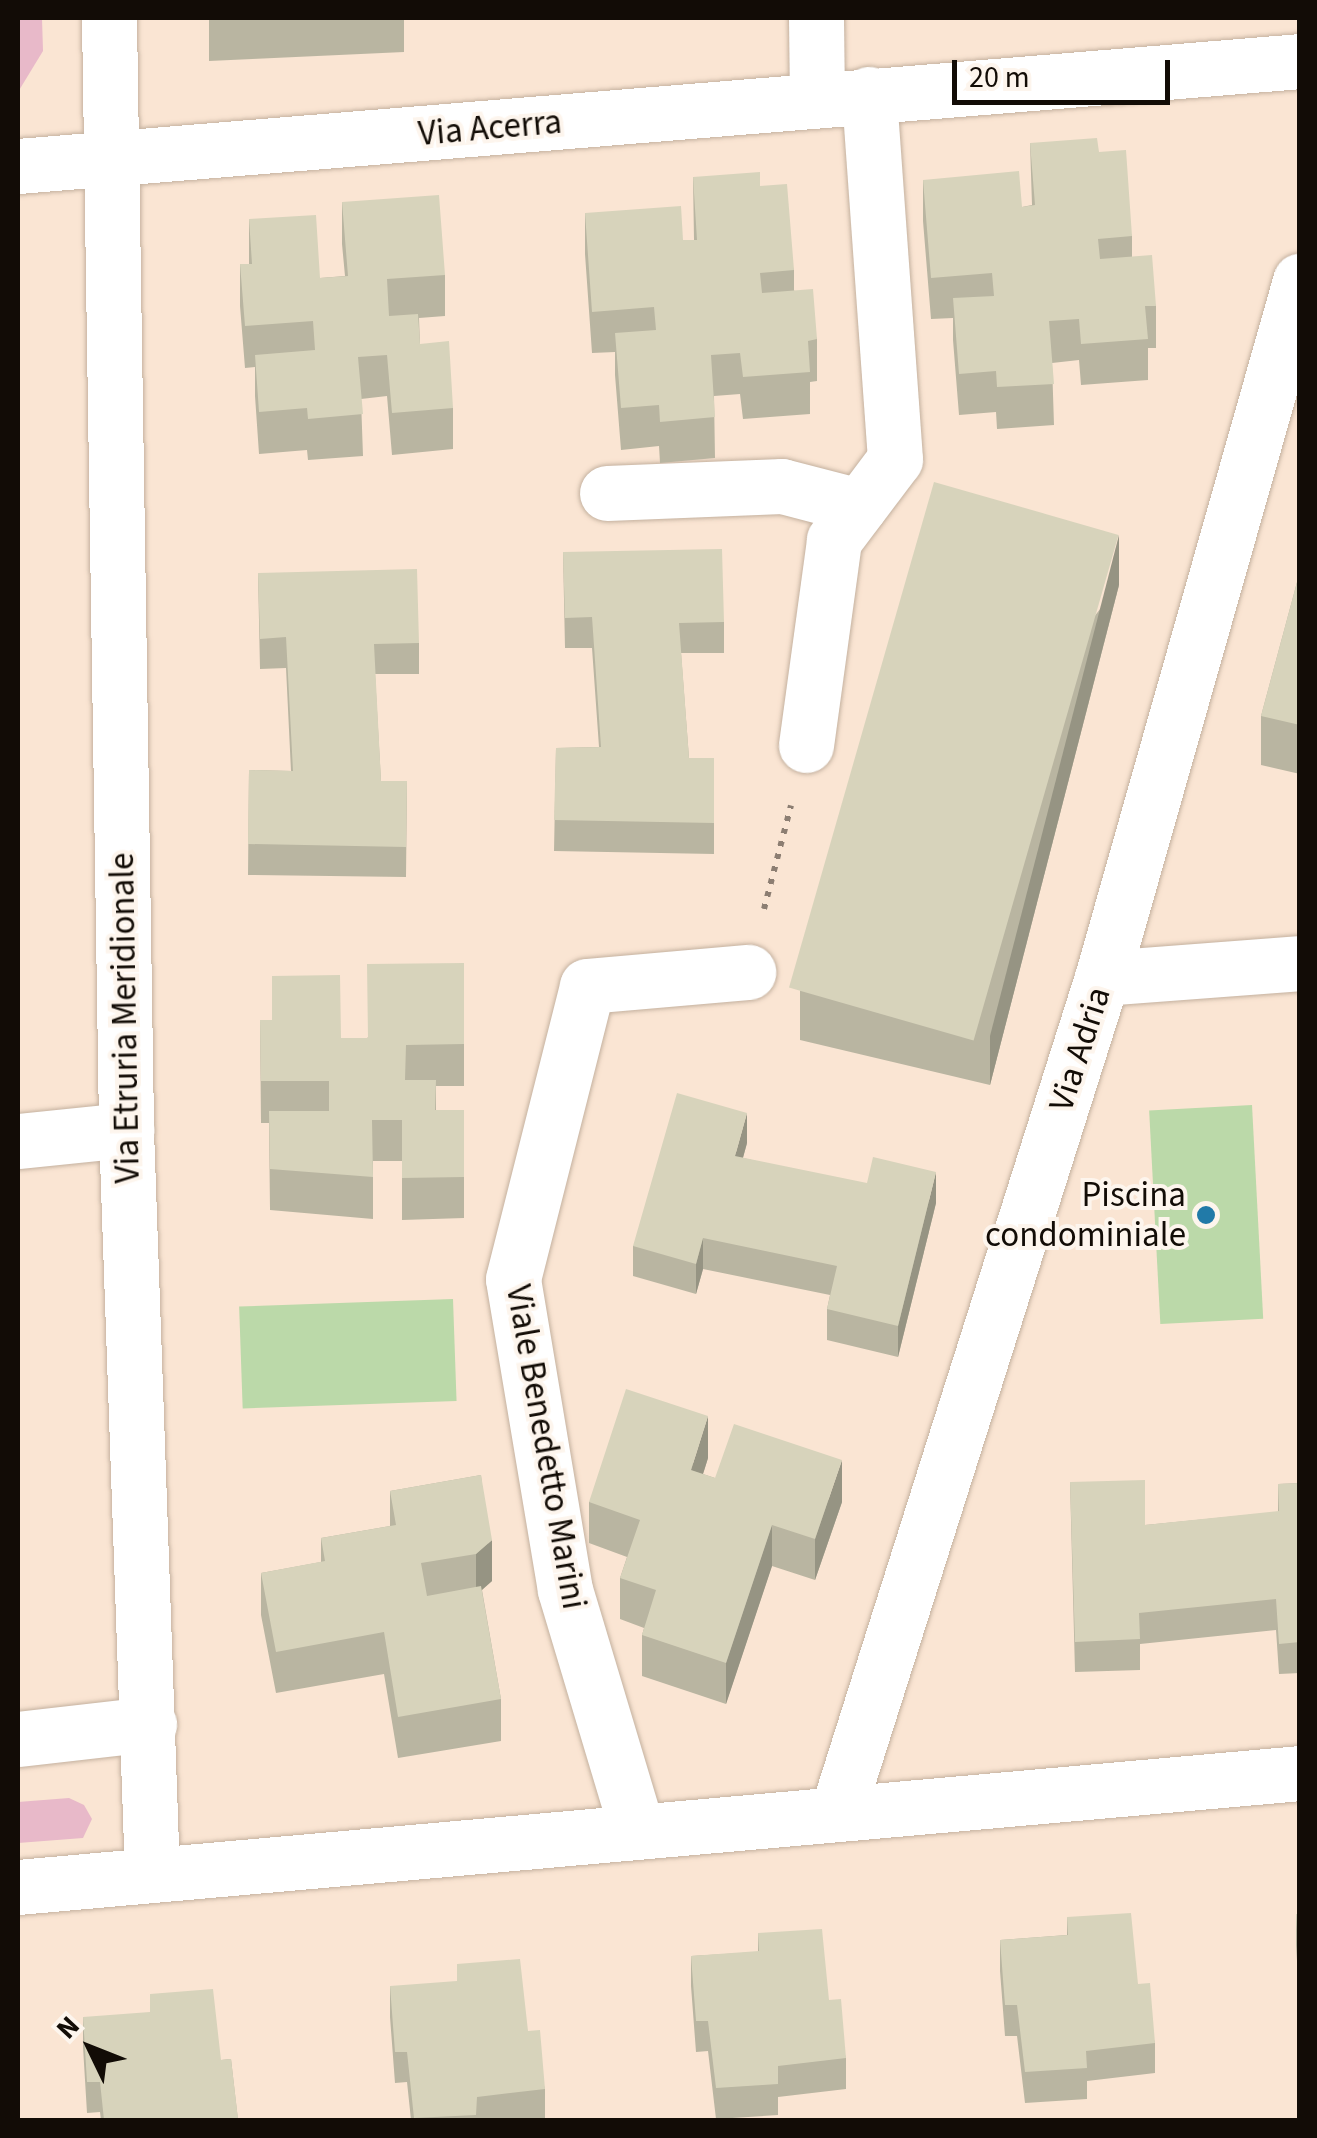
<!DOCTYPE html>
<html>
<head>
<meta charset="utf-8">
<style>
  body { margin:0 }
  #map { position:relative; width:1317px; height:2138px; overflow:hidden; background:#fae5d3; font-family:"Source Sans 3",sans-serif }
  div>[style] { position:absolute }
  .green>* { inset:0; background:#e8b9c9 }
  .water>* { inset:0; background:#bbd9a9; transform-origin:0 0 }
  .path>* { height:6px; margin-top:-3px; transform-origin:0; background:repeating-linear-gradient(90deg,#8c7e72 0 5px,transparent 0 13px) }
  .roads { filter:drop-shadow(0 0 2px #c4b19f) drop-shadow(0 0 2px #c4b19f) }
  .minor>* { height:55px; margin:-27.5px; padding:0 27.5px; transform-origin:27.5px; border-radius:27.5px; background:#fff }
  .wall>* { inset:0; background:#b9b5a1 }
  .shaded-wall>* { inset:0; background:#969483 }
  .building>* { inset:0; background:#d7d3bb; transform-origin:0 0 }
  .dots>* { width:28px; height:28px; translate:-50% -50%; box-sizing:border-box; border:5px solid #fdf5ed; border-radius:50% }
  span { translate:-50% -50%; white-space:nowrap; text-align:center; line-height:1.15; -webkit-text-stroke:8px #fdf5ed; paint-order:stroke }
  .street-label { font-size:35px; color:#120c06 }
  .poi-label { font-size:35px; color:#120c06 }
  .right { translate:-100% -50%; text-align:right }
  .frame { position:absolute; inset:0; border:20px solid #120c06; pointer-events:none }
  .north { position:absolute; left:40px; top:1998px; width:100px; height:100px; -webkit-text-stroke:8px #fdf5ed; paint-order:stroke; rotate:313deg; font-size:28px; font-weight:700; line-height:40px; text-align:center; color:#120c06 }
  .north::after { content:''; display:block; margin:auto; width:35px; height:45px; background:#120c06; clip-path:polygon(50% 0,100% 100%,50% 72%,0 100%) }
  .scale { position:absolute; left:952px; top:60px; width:218px; height:45px; box-sizing:border-box; border:5px solid #120c06; border-top:0; padding-left:12px; font-size:30px; line-height:35px; white-space:nowrap; color:#120c06; -webkit-text-stroke:8px #fdf5ed; paint-order:stroke }
</style>
</head>
<body>
<div id="map">
  <div class="green">
    <i style="clip-path:polygon(18px 18px,42px 18px,43px 51px,18px 92px)"></i>
    <i style="clip-path:polygon(69px 1798px,84px 1805px,92px 1819px,83px 1838px,18px 1843px,18px 1802px)"></i>
  </div>
  <div class="water">
    <i style="left:1252px;top:1105px;width:214px;height:103px;rotate:87deg"></i>
    <i style="left:453px;top:1299px;width:102px;height:214px;rotate:88deg"></i>
  </div>
  <div class="path">
    <i style="left:764px;top:909px;width:107px;rotate:-75.4deg"></i>
  </div>
  <div class="roads">
    <div class="minor">
      <i style="left:109px;top:18px;width:1112px;rotate:89.12deg"></i>
      <i style="left:126px;top:1130px;width:744px;rotate:88deg"></i>
      <i style="left:816px;top:18px;width:80px;rotate:89.3deg"></i>
      <i style="left:18px;top:166px;width:1286px;rotate:-4.68deg"></i>
      <i style="left:607px;top:493px;width:175px;rotate:-2.3deg"></i>
      <i style="left:782px;top:486px;width:80px;rotate:14.6deg"></i>
      <i style="left:806px;top:745px;width:207px;rotate:-82.2deg"></i>
      <i style="left:834px;top:540px;width:101px;rotate:-53deg"></i>
      <i style="left:895px;top:459px;width:366px;rotate:-94.1deg"></i>
      <i style="left:1102px;top:978px;width:199px;rotate:-4.3deg"></i>
      <i style="left:18px;top:1141px;width:109px;rotate:-5.8deg"></i>
      <i style="left:18px;top:1739px;width:132px;rotate:-6.5deg"></i>
      <i style="left:838px;top:1810px;width:873px;rotate:-72.4deg"></i>
      <i style="left:1102px;top:978px;width:725px;rotate:-74.14deg"></i>
      <i style="left:637px;top:1830px;width:251px;rotate:-106.7deg"></i>
      <i style="left:565px;top:1590px;width:315px;rotate:-99.5deg"></i>
      <i style="left:513px;top:1279px;width:302px;rotate:-75.8deg"></i>
      <i style="left:587px;top:986px;width:162px;rotate:-5deg"></i>
      <i style="left:18px;top:1887px;width:1287px;rotate:-5.08deg"></i>
    </div>
  </div>
  <div class="wall">
    <i style="clip-path:polygon(209px 18px,404px 18px,404px 52px,209px 61px)"></i>
    <i style="clip-path:polygon(1030px 143px,1099px 152px,1132px 236px,1132px 257px,1156px 306px,1156px 348px,1148px 348px,1148px 380px,1081px 385px,1079px 360px,1052px 363px,1054px 425px,997px 429px,996px 412px,959px 415px,953px 340px,953px 318px,931px 319px,923px 221px,923px 180px,1022px 207px,1032px 205px)"></i>
    <i style="clip-path:polygon(693px 177px,760px 186px,794px 270px,794px 290px,817px 339px,817px 381px,810px 382px,810px 414px,743px 419px,740px 394px,714px 396px,715px 458px,660px 463px,659px 446px,621px 450px,615px 375px,615px 352px,592px 353px,585px 254px,585px 213px,683px 240px,694px 240px)"></i>
    <i style="clip-path:polygon(342px 202px,445px 275px,445px 316px,419px 318px,420px 344px,453px 408px,453px 449px,392px 455px,387px 396px,361px 399px,363px 456px,308px 460px,307px 450px,259px 454px,255px 396px,255px 367px,245px 368px,240px 306px,240px 264px,249px 264px,249px 219px,320px 278px,345px 276px,342px 244px)"></i>
    <i style="clip-path:polygon(563px 552px,724px 622px,724px 653px,681px 653px,689px 758px,714px 758px,714px 854px,554px 851px,556px 748px,599px 747px,592px 648px,565px 648px)"></i>
    <i style="clip-path:polygon(1300px 571px,1300px 774px,1261px 765px,1261px 716px)"></i>
    <i style="clip-path:polygon(258px 573px,419px 643px,419px 674px,375px 674px,381px 781px,407px 781px,406px 877px,248px 875px,249px 770px,291px 771px,286px 668px,260px 669px)"></i>
    <i style="clip-path:polygon(1119px 585px,990px 1085px,800px 1040px,800px 991px)"></i>
    <i style="clip-path:polygon(464px 963px,464px 1086px,436px 1086px,436px 1110px,464px 1110px,464px 1218px,402px 1220px,402px 1161px,373px 1161px,373px 1219px,270px 1210px,269px 1123px,261px 1123px,260px 1020px,341px 1038px,367px 1038px)"></i>
    <i style="clip-path:polygon(747px 1143px,743px 1158px,936px 1203px,898px 1357px,827px 1340px,827px 1309px,830px 1295px,703px 1269px,696px 1294px,633px 1276px,633px 1246px)"></i>
    <i style="clip-path:polygon(708px 1458px,703px 1474px,715px 1478px,842px 1502px,815px 1580px,772px 1566px,726px 1704px,642px 1676px,642px 1635px,644px 1628px,620px 1619px,620px 1578px,627px 1557px,589px 1543px,589px 1502px)"></i>
    <i style="clip-path:polygon(481px 1475px,492px 1581px,482px 1590px,501px 1699px,501px 1741px,398px 1758px,384px 1674px,276px 1693px,261px 1615px,261px 1573px,321px 1562px,321px 1538px,390px 1526px,390px 1491px)"></i>
    <i style="clip-path:polygon(1070px 1482px,1145px 1525px,1278px 1512px,1278px 1484px,1300px 1483px,1300px 1673px,1279px 1674px,1276px 1630px,1140px 1644px,1140px 1670px,1075px 1672px)"></i>
    <i style="clip-path:polygon(1296px 1914px,1300px 1914px,1300px 2007px,1296px 1945px)"></i>
    <i style="clip-path:polygon(1067px 1917px,1138px 1984px,1155px 2043px,1155px 2073px,1087px 2081px,1087px 2099px,1025px 2103px,1017px 2036px,1005px 2036px,1000px 1971px,1000px 1940px,1067px 1935px)"></i>
    <i style="clip-path:polygon(758px 1933px,829px 2000px,846px 2058px,846px 2089px,778px 2097px,778px 2115px,716px 2119px,708px 2051px,696px 2052px,691px 1986px,691px 1956px,758px 1952px)"></i>
    <i style="clip-path:polygon(390px 1986px,528px 2031px,545px 2089px,545px 2120px,411px 2120px,407px 2082px,395px 2083px,390px 2017px)"></i>
    <i style="clip-path:polygon(83px 2017px,221px 2060px,231px 2059px,238px 2120px,101px 2120px,100px 2112px,87px 2113px,83px 2047px)"></i>
  </div>
  <div class="shaded-wall">
    <i style="clip-path:polygon(1119px 535px,1119px 585px,990px 1085px,990px 1036px)"></i>
    <i style="clip-path:polygon(747px 1113px,747px 1143px,735px 1186px,735px 1156px)"></i>
    <i style="clip-path:polygon(936px 1172px,936px 1203px,898px 1357px,898px 1326px)"></i>
    <i style="clip-path:polygon(703px 1238px,703px 1269px,696px 1294px,696px 1264px)"></i>
    <i style="clip-path:polygon(708px 1416px,708px 1458px,691px 1512px,691px 1470px)"></i>
    <i style="clip-path:polygon(842px 1460px,842px 1502px,815px 1580px,815px 1539px)"></i>
    <i style="clip-path:polygon(772px 1525px,772px 1566px,726px 1704px,726px 1663px)"></i>
    <i style="clip-path:polygon(492px 1540px,492px 1581px,476px 1595px,476px 1554px)"></i>
  </div>
  <div class="building">
    <i style="clip-path:polygon(1097px 138px,1099px 152px,1126px 150px,1132px 236px,1098px 239px,1100px 259px,1152px 255px,1156px 306px,1145px 306px,1148px 339px,1081px 344px,1079px 319px,1049px 321px,1054px 384px,997px 387px,996px 371px,959px 374px,953px 298px,994px 296px,992px 273px,931px 278px,923px 180px,1019px 171px,1022px 207px,1035px 205px,1030px 143px)"></i>
    <i style="clip-path:polygon(760px 172px,760px 186px,787px 184px,794px 270px,760px 273px,762px 293px,813px 289px,817px 339px,808px 341px,810px 372px,743px 377px,740px 353px,711px 355px,715px 417px,660px 422px,659px 405px,621px 408px,615px 333px,656px 330px,654px 307px,592px 312px,585px 213px,681px 206px,683px 240px,697px 240px,693px 177px)"></i>
    <i style="clip-path:polygon(439px 195px,445px 275px,387px 279px,389px 316px,418px 314px,420px 344px,449px 341px,453px 408px,392px 413px,387px 355px,358px 357px,363px 414px,308px 419px,307px 408px,259px 412px,255px 355px,315px 350px,313px 321px,245px 326px,240px 264px,252px 264px,249px 219px,316px 215px,320px 278px,348px 276px,342px 202px)"></i>
    <i style="left:934px;top:482px;width:192px;height:526px;rotate:16deg"></i>
    <i style="clip-path:polygon(722px 549px,724px 622px,679px 623px,689px 758px,714px 758px,714px 823px,554px 820px,556px 748px,601px 747px,592px 617px,565px 618px,563px 552px)"></i>
    <i style="clip-path:polygon(417px 569px,419px 643px,374px 644px,381px 781px,407px 781px,406px 847px,248px 844px,249px 770px,293px 771px,286px 637px,260px 639px,258px 573px)"></i>
    <i style="clip-path:polygon(1300px 571px,1300px 725px,1261px 716px)"></i>
    <i style="clip-path:polygon(464px 963px,464px 1044px,406px 1045px,405px 1080px,436px 1080px,435px 1110px,464px 1110px,464px 1177px,402px 1178px,402px 1120px,372px 1120px,373px 1177px,270px 1169px,269px 1111px,329px 1111px,329px 1081px,261px 1081px,260px 1020px,272px 1020px,272px 976px,340px 975px,341px 1038px,368px 1038px,367px 964px)"></i>
    <i style="clip-path:polygon(677px 1093px,747px 1113px,735px 1156px,867px 1183px,873px 1157px,936px 1172px,898px 1326px,827px 1309px,837px 1266px,703px 1238px,696px 1264px,633px 1246px)"></i>
    <i style="clip-path:polygon(626px 1389px,708px 1416px,691px 1470px,715px 1478px,734px 1424px,842px 1460px,815px 1539px,772px 1525px,726px 1663px,642px 1635px,656px 1590px,620px 1578px,640px 1520px,589px 1502px)"></i>
    <i style="clip-path:polygon(481px 1475px,492px 1540px,476px 1554px,421px 1563px,427px 1596px,481px 1586px,501px 1699px,398px 1717px,384px 1632px,276px 1652px,261px 1573px,325px 1561px,321px 1538px,396px 1525px,390px 1491px)"></i>
    <i style="clip-path:polygon(1145px 1480px,1145px 1525px,1279px 1511px,1278px 1484px,1300px 1483px,1300px 1642px,1279px 1644px,1276px 1599px,1139px 1613px,1140px 1639px,1075px 1642px,1070px 1482px)"></i>
    <i style="clip-path:polygon(1131px 1913px,1138px 1984px,1150px 1983px,1155px 2043px,1086px 2051px,1087px 2068px,1025px 2072px,1017px 2005px,1005px 2005px,1000px 1940px,1068px 1935px,1067px 1917px)"></i>
    <i style="clip-path:polygon(1296px 1914px,1300px 1914px,1300px 1976px)"></i>
    <i style="clip-path:polygon(822px 1929px,829px 2000px,841px 1999px,846px 2058px,778px 2066px,778px 2084px,716px 2088px,708px 2021px,696px 2021px,691px 1956px,759px 1951px,758px 1933px)"></i>
    <i style="clip-path:polygon(520px 1959px,528px 2031px,540px 2030px,545px 2089px,477px 2097px,476px 2115px,414px 2118px,407px 2052px,395px 2052px,390px 1986px,457px 1981px,457px 1964px)"></i>
    <i style="clip-path:polygon(213px 1989px,221px 2060px,231px 2059px,238px 2119px,104px 2120px,100px 2082px,87px 2082px,83px 2017px,150px 2012px,150px 1994px)"></i>
  </div>
  <div class="dots">
    <i style="left:1206px;top:1215px;background:#217aa8"></i>
  </div>
  <div class="street-label">
    <span style="left:490px;top:128px;rotate:-5deg">Via Acerra</span>
    <span style="left:125px;top:1018px;rotate:-91deg">Via Etruria Meridionale</span>
    <span style="left:1080px;top:1049px;rotate:-72deg">Via Adria</span>
    <span style="left:546px;top:1447px;rotate:80deg">Viale Benedetto Marini</span>
  </div>
  <div class="poi-label">
    <span class="right" style="left:1186px;top:1215px">Piscina<br>condominiale</span>
  </div>
  <div class="frame"></div>
  <div class="north">N</div>
  <div class="scale">20 m</div>
</div>
</body>
</html>
